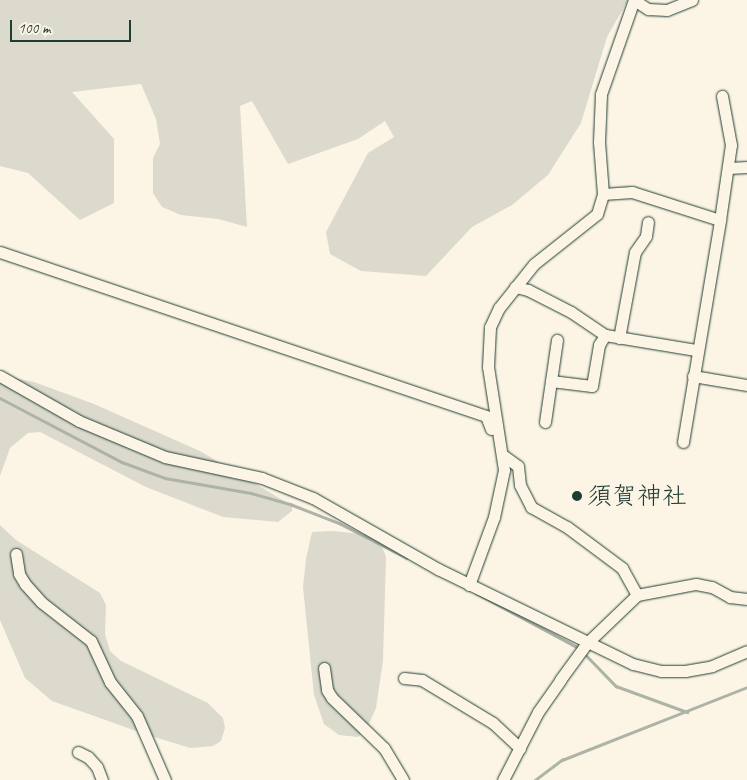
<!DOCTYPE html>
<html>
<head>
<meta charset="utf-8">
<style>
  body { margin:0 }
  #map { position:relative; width:747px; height:780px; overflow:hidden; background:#fcf5e5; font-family:Caveat,"Klee One",sans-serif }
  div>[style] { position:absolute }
  .green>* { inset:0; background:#dcdacc }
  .stream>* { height:2.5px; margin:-1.25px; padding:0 1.25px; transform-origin:1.25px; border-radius:1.25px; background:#aeb3a7 }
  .roads { filter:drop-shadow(0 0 1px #1f3d34) drop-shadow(0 0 1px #1f3d34) }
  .minor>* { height:11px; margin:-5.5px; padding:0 5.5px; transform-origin:5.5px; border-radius:5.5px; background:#fcf5e5 }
  .dots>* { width:14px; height:14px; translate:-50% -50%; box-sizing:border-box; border:2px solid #fcf5e5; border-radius:50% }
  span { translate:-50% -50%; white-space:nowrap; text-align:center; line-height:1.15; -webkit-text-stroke:4px #fcf5e5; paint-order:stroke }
  .poi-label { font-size:25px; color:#1f3d34 }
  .left { translate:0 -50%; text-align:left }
  .scale { position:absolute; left:10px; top:20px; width:121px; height:22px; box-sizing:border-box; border:2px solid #1f3d34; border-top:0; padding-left:6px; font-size:15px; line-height:18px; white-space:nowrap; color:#1f3d34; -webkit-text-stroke:4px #fcf5e5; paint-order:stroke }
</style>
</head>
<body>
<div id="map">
  <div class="green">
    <i style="clip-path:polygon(0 0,628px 0,607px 37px,581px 123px,548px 175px,512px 205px,472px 227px,426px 276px,361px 271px,330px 254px,326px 232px,368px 153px,394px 137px,385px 121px,358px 139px,288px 164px,252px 101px,240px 106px,247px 227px,218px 219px,181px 215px,162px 207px,153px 193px,153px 158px,160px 144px,156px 119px,141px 84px,72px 92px,114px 139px,114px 203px,80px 220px,28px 173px,0 166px)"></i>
    <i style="clip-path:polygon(0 375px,34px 382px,94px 404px,200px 451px,286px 502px,292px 506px,292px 511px,278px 522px,223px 517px,146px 487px,40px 432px,28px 433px,10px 448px,0 476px)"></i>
    <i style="clip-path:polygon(0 525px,16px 540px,100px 593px,106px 605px,105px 634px,110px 651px,121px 661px,208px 703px,223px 718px,225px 728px,221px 741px,213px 746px,190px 748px,142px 733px,52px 701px,25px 678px,0 620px)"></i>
    <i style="clip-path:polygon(334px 531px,369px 535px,381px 544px,386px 557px,383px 661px,376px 708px,368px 726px,358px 737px,339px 735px,324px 724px,314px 695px,303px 587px,306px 559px,312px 532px)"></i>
  </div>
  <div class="stream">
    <i style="left:0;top:398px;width:138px;rotate:27.7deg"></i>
    <i style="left:122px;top:462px;width:46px;rotate:20.4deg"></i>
    <i style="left:165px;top:478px;width:87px;rotate:9.9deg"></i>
    <i style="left:251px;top:493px;width:41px;rotate:15.8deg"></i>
    <i style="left:290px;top:504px;width:53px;rotate:21.2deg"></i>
    <i style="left:339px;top:523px;width:76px;rotate:27.2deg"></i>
    <i style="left:476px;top:593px;width:117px;rotate:28.1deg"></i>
    <i style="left:585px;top:654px;width:45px;rotate:45.9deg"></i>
    <i style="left:616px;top:686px;width:76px;rotate:20.1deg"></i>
    <i style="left:535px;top:780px;width:34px;rotate:-37deg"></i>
    <i style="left:562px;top:760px;width:199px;rotate:-21.5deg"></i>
  </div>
  <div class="roads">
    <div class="minor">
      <i style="left:634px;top:0;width:17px;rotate:33deg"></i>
      <i style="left:648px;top:9px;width:19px;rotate:3deg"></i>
      <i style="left:667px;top:10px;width:27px;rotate:-22deg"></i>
      <i style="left:729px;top:168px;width:18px;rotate:-3deg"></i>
      <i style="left:603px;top:194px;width:29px;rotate:-4deg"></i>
      <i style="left:632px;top:192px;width:92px;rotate:17.7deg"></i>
      <i style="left:720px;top:220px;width:76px;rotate:-81.7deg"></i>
      <i style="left:731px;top:145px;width:50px;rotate:-100.4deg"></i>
      <i style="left:0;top:252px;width:513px;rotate:18.65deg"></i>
      <i style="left:486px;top:416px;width:14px;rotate:69deg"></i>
      <i style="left:515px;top:287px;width:13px;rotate:13deg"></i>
      <i style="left:528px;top:290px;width:48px;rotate:27.1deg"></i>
      <i style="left:571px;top:312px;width:41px;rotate:34.1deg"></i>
      <i style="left:605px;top:335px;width:92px;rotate:9.4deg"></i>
      <i style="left:619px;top:338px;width:87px;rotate:-79.5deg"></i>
      <i style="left:635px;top:252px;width:19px;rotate:-55deg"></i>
      <i style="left:646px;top:236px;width:14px;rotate:-82deg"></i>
      <i style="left:0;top:376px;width:91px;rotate:29.7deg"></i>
      <i style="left:79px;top:421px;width:93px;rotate:22.7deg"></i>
      <i style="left:165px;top:457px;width:99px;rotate:12.2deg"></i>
      <i style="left:262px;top:478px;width:55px;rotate:21.4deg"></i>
      <i style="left:313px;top:498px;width:144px;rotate:29.6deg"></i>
      <i style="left:438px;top:569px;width:217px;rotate:26deg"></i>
      <i style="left:633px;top:664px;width:29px;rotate:14deg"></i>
      <i style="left:661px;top:671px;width:24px"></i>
      <i style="left:685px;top:671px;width:27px;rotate:-10deg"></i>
      <i style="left:712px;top:666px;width:38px;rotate:-23deg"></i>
      <i style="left:693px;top:376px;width:55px;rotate:9.5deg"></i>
      <i style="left:551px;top:381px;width:41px;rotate:7deg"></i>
      <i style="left:592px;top:386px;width:42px;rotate:-80.3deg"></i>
      <i style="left:599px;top:345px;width:12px;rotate:-59deg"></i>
      <i style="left:545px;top:422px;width:83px;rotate:-81.7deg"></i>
      <i style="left:683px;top:442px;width:225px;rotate:-80.5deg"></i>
      <i style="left:504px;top:456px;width:17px;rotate:36deg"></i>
      <i style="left:518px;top:466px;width:19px;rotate:84deg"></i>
      <i style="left:520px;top:485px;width:25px;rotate:63deg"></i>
      <i style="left:531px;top:507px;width:41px;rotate:29.1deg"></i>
      <i style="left:567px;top:527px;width:69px;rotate:36.7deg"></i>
      <i style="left:622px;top:568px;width:31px;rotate:61deg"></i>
      <i style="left:16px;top:554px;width:20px;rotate:81deg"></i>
      <i style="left:19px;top:574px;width:12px;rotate:59deg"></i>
      <i style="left:25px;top:584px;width:24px;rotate:48deg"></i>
      <i style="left:41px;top:602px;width:63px;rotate:38deg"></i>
      <i style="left:91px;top:641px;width:45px;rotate:65.1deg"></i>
      <i style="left:110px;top:682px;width:43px;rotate:51.5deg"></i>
      <i style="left:137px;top:716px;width:70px;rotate:66.4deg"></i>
      <i style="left:469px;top:585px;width:72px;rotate:-69.8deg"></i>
      <i style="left:494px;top:517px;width:48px;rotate:-78deg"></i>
      <i style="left:504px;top:470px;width:104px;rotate:-98.8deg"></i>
      <i style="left:488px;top:367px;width:40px;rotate:-87.1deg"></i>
      <i style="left:490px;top:327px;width:21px;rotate:-65deg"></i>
      <i style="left:499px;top:308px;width:56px;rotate:-51.5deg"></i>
      <i style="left:534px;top:264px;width:80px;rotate:-38.4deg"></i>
      <i style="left:597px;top:214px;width:21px;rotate:-73deg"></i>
      <i style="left:603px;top:194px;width:52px;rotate:-94.4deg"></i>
      <i style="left:599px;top:142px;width:48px;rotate:-87.6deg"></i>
      <i style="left:601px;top:94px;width:100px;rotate:-70.7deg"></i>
      <i style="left:324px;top:668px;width:22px;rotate:82deg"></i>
      <i style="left:327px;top:690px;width:9px;rotate:58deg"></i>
      <i style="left:332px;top:698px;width:72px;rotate:43.9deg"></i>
      <i style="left:384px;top:748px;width:37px;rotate:59deg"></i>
      <i style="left:404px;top:678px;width:18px;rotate:6deg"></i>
      <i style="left:422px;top:680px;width:83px;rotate:31.2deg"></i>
      <i style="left:493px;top:723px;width:37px;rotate:43deg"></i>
      <i style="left:78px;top:752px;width:11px;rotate:27deg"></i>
      <i style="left:88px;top:757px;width:13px;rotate:48deg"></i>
      <i style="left:97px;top:767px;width:14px;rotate:69deg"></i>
      <i style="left:503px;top:780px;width:76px;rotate:-62.8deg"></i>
      <i style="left:538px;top:712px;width:39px;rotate:-55deg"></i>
      <i style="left:560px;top:680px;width:46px;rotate:-53.9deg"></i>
      <i style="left:587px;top:643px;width:69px;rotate:-43.8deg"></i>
      <i style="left:637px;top:595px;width:60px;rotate:-10.6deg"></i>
      <i style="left:696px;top:584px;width:16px;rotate:11deg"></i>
      <i style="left:712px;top:587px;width:21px;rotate:29deg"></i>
      <i style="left:730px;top:597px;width:17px;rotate:7deg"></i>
    </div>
  </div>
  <div class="dots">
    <i style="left:577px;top:496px;background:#1f3d34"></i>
  </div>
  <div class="poi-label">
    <span class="left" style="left:587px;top:496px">須賀神社</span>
  </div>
  <div class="scale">100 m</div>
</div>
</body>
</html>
